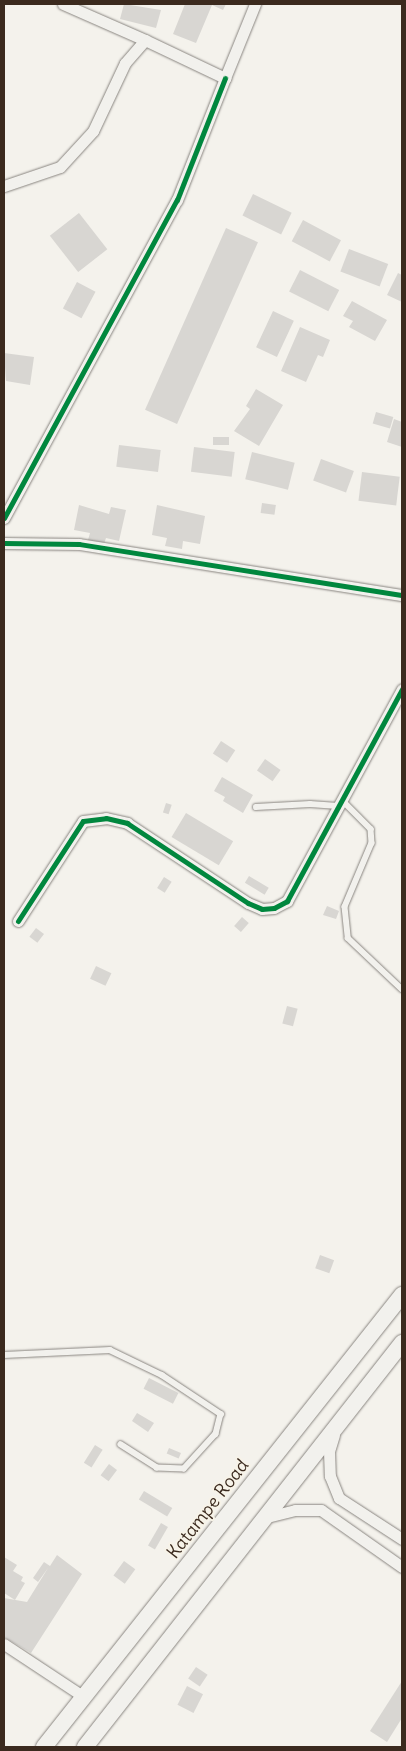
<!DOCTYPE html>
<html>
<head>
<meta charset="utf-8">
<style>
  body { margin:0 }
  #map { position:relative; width:406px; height:1751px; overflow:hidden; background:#f4f2ec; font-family:Delius,sans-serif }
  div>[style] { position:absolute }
  .building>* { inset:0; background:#d8d6d2; transform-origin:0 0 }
  .roads { filter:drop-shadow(0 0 1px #898580) drop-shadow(0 0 1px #898580) }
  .lane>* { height:5.5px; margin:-2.75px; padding:0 2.75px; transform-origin:2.75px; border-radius:2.75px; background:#f2f1ed }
  .street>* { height:11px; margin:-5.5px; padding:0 5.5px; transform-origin:5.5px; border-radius:5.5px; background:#f2f1ed }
  .secondary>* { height:16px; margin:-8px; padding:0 8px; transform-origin:8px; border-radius:8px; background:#f2f1ed }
  .cycleway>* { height:5px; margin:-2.5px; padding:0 2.5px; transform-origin:2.5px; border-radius:2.5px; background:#00873e }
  span { translate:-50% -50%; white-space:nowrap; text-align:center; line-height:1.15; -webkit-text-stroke:4px #f7f3e8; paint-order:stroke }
  .street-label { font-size:18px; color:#3b2a1e }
  .frame { position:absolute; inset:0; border:5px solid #3b2a1e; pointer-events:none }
</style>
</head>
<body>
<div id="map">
  <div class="building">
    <i style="clip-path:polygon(124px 4px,161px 10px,156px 28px,120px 19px)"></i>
    <i style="clip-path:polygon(185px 4px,226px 4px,223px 10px,212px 5px,196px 43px,173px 34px)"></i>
    <i style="left:253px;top:194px;width:43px;height:24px;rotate:26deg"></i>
    <i style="left:79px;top:213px;width:46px;height:37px;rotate:52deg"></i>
    <i style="left:303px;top:220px;width:43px;height:24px;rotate:28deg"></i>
    <i style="left:226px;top:228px;width:35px;height:199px;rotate:24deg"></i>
    <i style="left:349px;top:249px;width:42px;height:24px;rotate:21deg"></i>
    <i style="left:300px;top:270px;width:44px;height:24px;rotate:27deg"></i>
    <i style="clip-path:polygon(398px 273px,402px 275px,402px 302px,387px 295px)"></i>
    <i style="left:77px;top:282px;width:21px;height:30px;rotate:28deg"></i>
    <i style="clip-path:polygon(352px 301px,387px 320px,375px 341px,349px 327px,353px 321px,343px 316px)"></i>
    <i style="left:273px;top:311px;width:23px;height:40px;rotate:25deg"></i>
    <i style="clip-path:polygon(300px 327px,330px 340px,323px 357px,318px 355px,306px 382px,281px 371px)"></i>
    <i style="clip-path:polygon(4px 353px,34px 357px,30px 385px,6px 381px)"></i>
    <i style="clip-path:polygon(256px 389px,283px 405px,259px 446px,234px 431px,250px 409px,246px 406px)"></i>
    <i style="left:376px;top:412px;width:18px;height:12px;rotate:16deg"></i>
    <i style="clip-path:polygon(394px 419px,402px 422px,402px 447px,387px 442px)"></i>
    <i style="left:213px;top:437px;width:16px;height:8px"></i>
    <i style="left:119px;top:445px;width:42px;height:22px;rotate:7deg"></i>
    <i style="left:194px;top:447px;width:41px;height:25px;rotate:7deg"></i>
    <i style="left:252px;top:452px;width:44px;height:28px;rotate:14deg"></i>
    <i style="left:321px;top:459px;width:35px;height:23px;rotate:20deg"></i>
    <i style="left:362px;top:472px;width:38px;height:29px;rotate:7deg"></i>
    <i style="left:262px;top:503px;width:14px;height:10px;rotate:8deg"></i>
    <i style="clip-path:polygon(79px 505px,109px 514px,111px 507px,126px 510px,119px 541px,106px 538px,104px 544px,88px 540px,90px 533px,74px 530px)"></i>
    <i style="clip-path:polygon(157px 505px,205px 516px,200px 544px,183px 541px,182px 549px,165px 546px,167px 538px,152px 535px)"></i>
    <i style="left:221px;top:741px;width:17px;height:15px;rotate:33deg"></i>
    <i style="left:265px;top:759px;width:19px;height:14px;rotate:35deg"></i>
    <i style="clip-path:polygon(222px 777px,253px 795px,243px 813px,223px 801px,225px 797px,214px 791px)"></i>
    <i style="left:166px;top:803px;width:6px;height:10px;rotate:18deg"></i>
    <i style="left:186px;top:813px;width:55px;height:28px;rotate:31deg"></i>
    <i style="left:249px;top:876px;width:23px;height:8px;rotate:31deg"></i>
    <i style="left:164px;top:877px;width:9px;height:13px;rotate:32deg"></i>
    <i style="clip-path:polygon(327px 906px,339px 911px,336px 919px,323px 915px)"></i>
    <i style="left:242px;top:917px;width:9px;height:12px;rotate:41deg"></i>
    <i style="left:36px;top:928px;width:10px;height:11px;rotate:37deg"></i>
    <i style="left:96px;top:966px;width:17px;height:14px;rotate:25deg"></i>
    <i style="left:287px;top:1006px;width:11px;height:18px;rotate:15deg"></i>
    <i style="left:320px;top:1255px;width:15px;height:14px;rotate:20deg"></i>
    <i style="left:149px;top:1378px;width:33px;height:12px;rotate:27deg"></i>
    <i style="clip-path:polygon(137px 1413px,154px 1423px,148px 1432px,132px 1421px)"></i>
    <i style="left:95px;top:1445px;width:9px;height:21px;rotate:32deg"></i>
    <i style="left:169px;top:1448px;width:13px;height:6px;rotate:23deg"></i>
    <i style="left:109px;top:1464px;width:10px;height:14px;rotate:37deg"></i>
    <i style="left:144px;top:1491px;width:33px;height:10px;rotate:31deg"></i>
    <i style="left:161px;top:1523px;width:8px;height:26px;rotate:30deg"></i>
    <i style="clip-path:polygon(57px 1555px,82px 1574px,31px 1653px,4px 1637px,4px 1598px,27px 1602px,48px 1568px,38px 1582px,33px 1578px,44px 1562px,50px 1566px)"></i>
    <i style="clip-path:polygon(4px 1557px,17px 1565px,13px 1571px,23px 1577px,21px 1581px,25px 1583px,15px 1600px,4px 1593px)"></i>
    <i style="left:124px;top:1561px;width:14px;height:18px;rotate:36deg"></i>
    <i style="left:196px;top:1667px;width:14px;height:14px;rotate:34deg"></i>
    <i style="clip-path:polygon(402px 1681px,402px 1718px,387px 1742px,370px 1731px)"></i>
    <i style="left:187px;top:1686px;width:18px;height:21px;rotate:27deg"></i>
  </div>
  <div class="roads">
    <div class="lane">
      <i style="left:342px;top:800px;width:41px;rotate:45deg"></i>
      <i style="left:371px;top:829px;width:14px;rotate:86deg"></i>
      <i style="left:372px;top:843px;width:69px;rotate:112.9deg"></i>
      <i style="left:345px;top:907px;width:31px;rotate:84deg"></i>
      <i style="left:348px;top:938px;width:74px;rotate:43.4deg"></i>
      <i style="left:256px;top:807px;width:54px;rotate:-3.2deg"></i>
      <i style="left:310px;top:804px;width:28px;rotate:4deg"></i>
      <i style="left:4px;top:1355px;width:106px;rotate:-2.7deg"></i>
      <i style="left:110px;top:1350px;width:58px;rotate:25.7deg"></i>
      <i style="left:162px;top:1375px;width:71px;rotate:33.5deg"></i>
      <i style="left:221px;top:1414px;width:21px;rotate:104deg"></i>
      <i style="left:216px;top:1434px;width:47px;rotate:132.4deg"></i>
      <i style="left:184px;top:1469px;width:27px;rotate:-178deg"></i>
      <i style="left:157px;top:1468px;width:43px;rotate:-147.4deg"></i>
    </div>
    <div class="street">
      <i style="left:63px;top:4px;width:90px;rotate:23.7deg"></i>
      <i style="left:4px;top:186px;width:59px;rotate:-18.7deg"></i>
      <i style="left:60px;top:167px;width:49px;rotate:-47.5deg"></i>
      <i style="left:93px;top:131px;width:75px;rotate:-64.8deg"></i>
      <i style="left:125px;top:63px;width:30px;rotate:-49deg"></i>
      <i style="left:145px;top:40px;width:89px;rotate:25.4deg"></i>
      <i style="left:225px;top:78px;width:80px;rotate:-67.9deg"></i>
      <i style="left:4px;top:518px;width:362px;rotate:-61.5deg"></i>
      <i style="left:177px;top:200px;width:131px;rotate:-68.5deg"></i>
      <i style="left:4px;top:543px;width:75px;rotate:0.8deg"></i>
      <i style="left:79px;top:544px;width:327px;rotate:9deg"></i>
      <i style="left:18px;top:921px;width:119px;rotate:-57deg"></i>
      <i style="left:83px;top:821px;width:23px;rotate:-7deg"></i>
      <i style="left:106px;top:818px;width:22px;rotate:13deg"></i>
      <i style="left:127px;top:823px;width:145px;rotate:33.5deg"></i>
      <i style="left:248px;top:903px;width:15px;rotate:23deg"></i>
      <i style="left:262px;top:909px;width:12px;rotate:-5deg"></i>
      <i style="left:274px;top:908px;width:15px;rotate:-28deg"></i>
      <i style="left:287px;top:901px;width:241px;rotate:-61.5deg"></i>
      <i style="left:334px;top:1435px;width:17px;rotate:107deg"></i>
      <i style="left:329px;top:1451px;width:25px;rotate:88deg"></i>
      <i style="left:330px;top:1476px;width:24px;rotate:68deg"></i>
      <i style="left:339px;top:1498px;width:75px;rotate:33.1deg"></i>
      <i style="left:267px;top:1517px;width:29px;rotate:-14deg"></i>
      <i style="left:295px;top:1510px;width:26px"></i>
      <i style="left:321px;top:1510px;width:99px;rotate:35.1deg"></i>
      <i style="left:4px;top:1644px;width:96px;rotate:33.5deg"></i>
    </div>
    <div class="secondary">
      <i style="left:44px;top:1747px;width:577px;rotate:-51.62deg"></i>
      <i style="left:85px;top:1747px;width:514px;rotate:-51.88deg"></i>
    </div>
  </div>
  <div class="cycleway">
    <i style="left:4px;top:518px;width:362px;rotate:-61.5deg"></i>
    <i style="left:177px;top:200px;width:131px;rotate:-68.5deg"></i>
    <i style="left:4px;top:543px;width:75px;rotate:0.8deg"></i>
    <i style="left:79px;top:544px;width:327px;rotate:9deg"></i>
    <i style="left:18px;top:921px;width:119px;rotate:-57deg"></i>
    <i style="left:83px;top:821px;width:23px;rotate:-7deg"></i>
    <i style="left:106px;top:818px;width:22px;rotate:13deg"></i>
    <i style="left:127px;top:823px;width:145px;rotate:33.5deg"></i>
    <i style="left:248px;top:903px;width:15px;rotate:23deg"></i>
    <i style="left:262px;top:909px;width:12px;rotate:-5deg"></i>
    <i style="left:274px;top:908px;width:15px;rotate:-28deg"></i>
    <i style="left:287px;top:901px;width:241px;rotate:-61.5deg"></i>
  </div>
  <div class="street-label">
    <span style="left:208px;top:1509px;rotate:-52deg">Katampe Road</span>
  </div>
  <div class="frame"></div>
</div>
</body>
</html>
